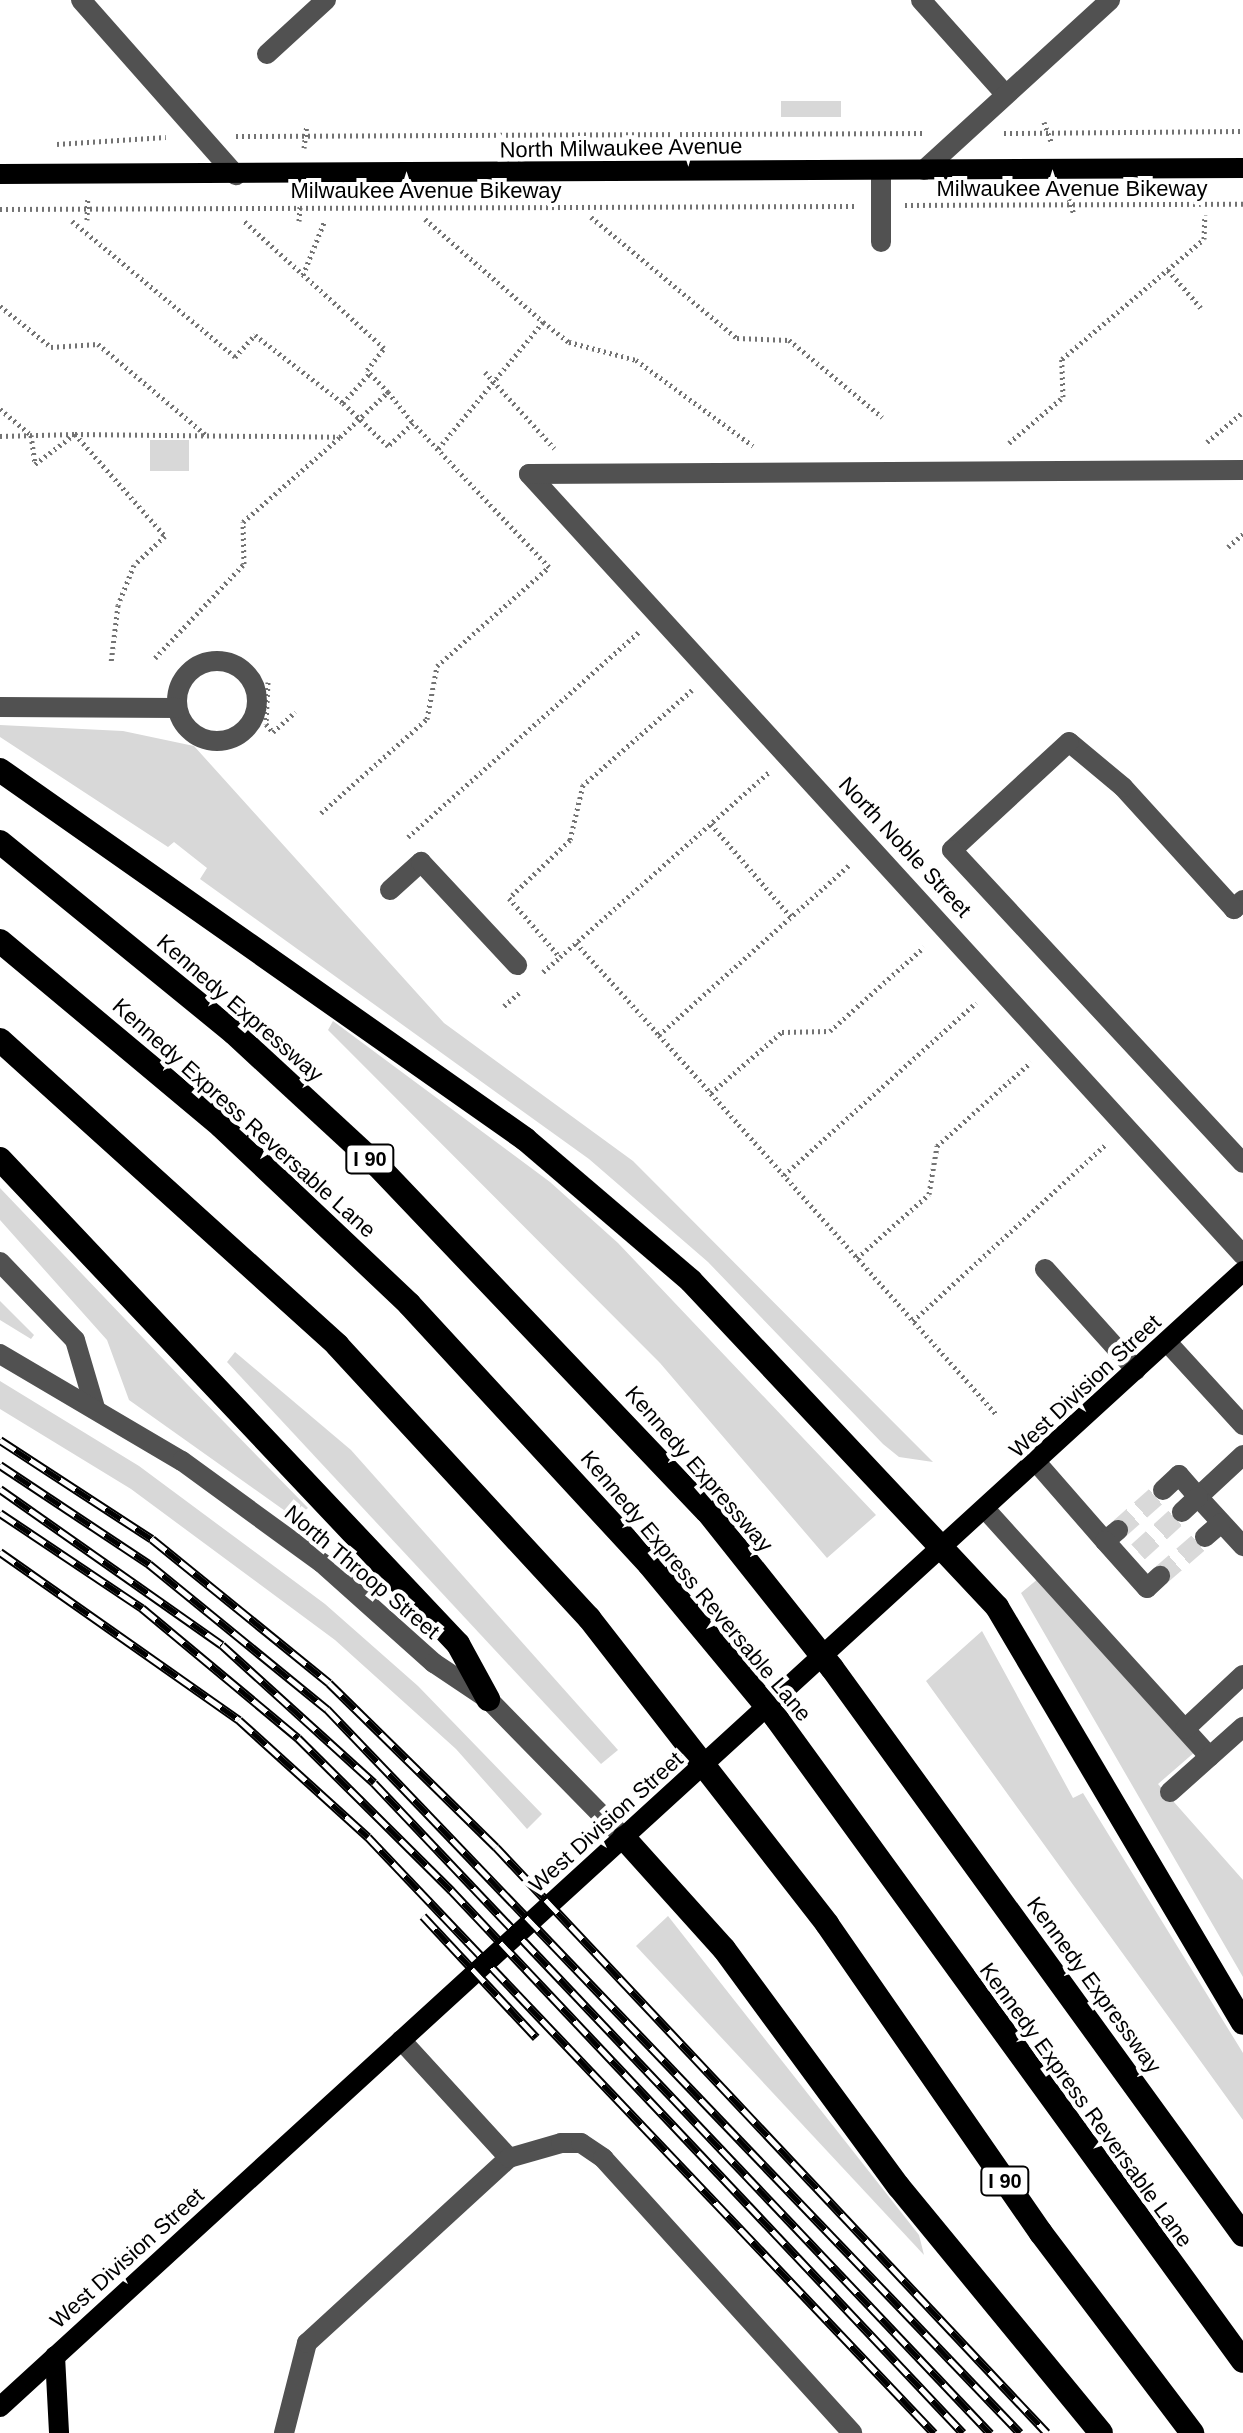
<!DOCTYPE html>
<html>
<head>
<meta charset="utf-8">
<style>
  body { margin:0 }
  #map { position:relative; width:1243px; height:2433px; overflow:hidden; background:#fff; font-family:Helvetica,sans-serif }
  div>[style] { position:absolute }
  .green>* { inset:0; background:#d8d8d8; transform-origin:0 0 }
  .minor-tunnel>* { height:20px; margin-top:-10px; transform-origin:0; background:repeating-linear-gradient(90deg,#d9d9d9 0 20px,transparent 0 30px) }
  .path>* { height:5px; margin-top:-2.5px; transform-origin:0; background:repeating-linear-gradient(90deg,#737373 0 2px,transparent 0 6px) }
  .minor>* { height:20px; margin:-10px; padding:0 10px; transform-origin:10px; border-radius:10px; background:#515151 }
  .minor>.ring { margin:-10px; padding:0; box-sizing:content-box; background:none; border:20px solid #515151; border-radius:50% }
  .major>* { height:20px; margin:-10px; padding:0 10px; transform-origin:10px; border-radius:10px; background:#000 }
  .highway>* { height:24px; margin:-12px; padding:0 12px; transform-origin:12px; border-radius:12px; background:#000 }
  .rail>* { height:9px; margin-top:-4.5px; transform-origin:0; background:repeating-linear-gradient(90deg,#fff 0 18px,#000 0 36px); box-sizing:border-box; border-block:2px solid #000 }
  span { translate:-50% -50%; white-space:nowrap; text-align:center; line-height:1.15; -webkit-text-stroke:8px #fff; paint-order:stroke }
  .shield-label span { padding:2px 6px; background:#fff; border:2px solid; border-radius:6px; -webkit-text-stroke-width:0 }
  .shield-label { font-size:20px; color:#000; font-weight:700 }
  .street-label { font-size:22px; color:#000 }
</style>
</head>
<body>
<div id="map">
  <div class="green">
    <i style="left:781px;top:101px;width:60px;height:16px"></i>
    <i style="left:150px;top:440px;width:39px;height:31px"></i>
    <i style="clip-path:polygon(0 725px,123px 731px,194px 746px,444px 1023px,633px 1161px,933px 1462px,899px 1457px,883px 1444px,708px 1262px,589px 1159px,200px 879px,207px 868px,174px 842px,168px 847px,0 737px)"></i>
    <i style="clip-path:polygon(333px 1021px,550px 1182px,618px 1243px,876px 1515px,827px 1558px,660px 1363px,328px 1030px)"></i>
    <i style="clip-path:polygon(0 1188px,187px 1384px,308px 1508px,295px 1518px,129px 1400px,107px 1340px,0 1220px)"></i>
    <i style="clip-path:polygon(0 1301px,34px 1335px,31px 1339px,0 1320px)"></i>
    <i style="clip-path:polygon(235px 1352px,351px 1450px,618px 1750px,601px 1764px,227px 1362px)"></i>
    <i style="clip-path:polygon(0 1381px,139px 1466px,325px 1604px,418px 1686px,542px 1814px,527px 1829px,456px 1749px,335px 1640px,131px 1489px,0 1409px)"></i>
    <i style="clip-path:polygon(1039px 1578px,1196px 1751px,1158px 1784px,1243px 1880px,1243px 1977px,1021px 1593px)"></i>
    <i style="clip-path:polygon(982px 1631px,1073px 1798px,1083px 1793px,1243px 2053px,1243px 2120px,926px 1681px)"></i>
    <i style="clip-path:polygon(668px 1916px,919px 2235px,924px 2255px,636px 1946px)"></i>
  </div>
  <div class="minor-tunnel">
    <i style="left:1118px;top:1530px;width:60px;rotate:-41.6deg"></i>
    <i style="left:1138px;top:1552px;width:59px;rotate:-42.3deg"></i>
    <i style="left:1160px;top:1576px;width:60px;rotate:-40.9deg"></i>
  </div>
  <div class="path">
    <i style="left:1044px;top:122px;width:23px;rotate:70deg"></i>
    <i style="left:1004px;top:133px;width:239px;rotate:-0.5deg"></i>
    <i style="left:236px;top:136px;width:690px;rotate:-0.25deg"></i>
    <i style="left:57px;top:144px;width:109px;rotate:-3.7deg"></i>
    <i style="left:304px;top:148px;width:23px;rotate:-83deg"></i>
    <i style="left:1067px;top:193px;width:23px;rotate:72deg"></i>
    <i style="left:905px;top:205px;width:338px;rotate:-0.2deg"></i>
    <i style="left:0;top:209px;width:855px;rotate:-0.2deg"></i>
    <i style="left:591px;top:217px;width:190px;rotate:39.7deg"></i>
    <i style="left:737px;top:338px;width:52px;rotate:2.2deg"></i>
    <i style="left:789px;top:340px;width:121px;rotate:39.6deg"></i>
    <i style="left:425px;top:219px;width:157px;rotate:41.1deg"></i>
    <i style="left:543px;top:322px;width:166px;rotate:129.6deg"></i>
    <i style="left:87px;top:220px;width:23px;rotate:-88deg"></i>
    <i style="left:72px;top:221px;width:212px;rotate:39.8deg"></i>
    <i style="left:235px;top:357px;width:30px;rotate:-48deg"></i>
    <i style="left:255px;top:335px;width:111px;rotate:37.7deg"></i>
    <i style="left:343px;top:403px;width:40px;rotate:-48deg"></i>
    <i style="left:299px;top:221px;width:16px;rotate:-86deg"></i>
    <i style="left:1168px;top:270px;width:50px;rotate:49deg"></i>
    <i style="left:303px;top:275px;width:59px;rotate:-68.2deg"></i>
    <i style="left:0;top:306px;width:65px;rotate:38.8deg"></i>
    <i style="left:51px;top:347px;width:47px;rotate:-3.7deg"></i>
    <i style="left:98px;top:344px;width:141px;rotate:40.1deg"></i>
    <i style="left:543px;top:322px;width:33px;rotate:38deg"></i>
    <i style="left:569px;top:342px;width:69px;rotate:15deg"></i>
    <i style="left:636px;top:360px;width:145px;rotate:36.3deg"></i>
    <i style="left:485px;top:372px;width:103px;rotate:47.8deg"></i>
    <i style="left:388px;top:392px;width:40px;rotate:51deg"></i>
    <i style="left:0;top:409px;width:40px;rotate:40deg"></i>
    <i style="left:31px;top:435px;width:29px;rotate:82deg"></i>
    <i style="left:35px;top:464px;width:50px;rotate:-36.9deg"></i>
    <i style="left:75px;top:434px;width:265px;rotate:0.6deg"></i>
    <i style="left:340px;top:437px;width:66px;rotate:-43.2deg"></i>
    <i style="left:388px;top:392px;width:30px;rotate:-134deg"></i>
    <i style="left:367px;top:370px;width:28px;rotate:-52deg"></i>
    <i style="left:384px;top:348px;width:190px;rotate:-137.8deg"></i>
    <i style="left:0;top:436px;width:75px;rotate:-1.5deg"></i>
    <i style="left:75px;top:434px;width:136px;rotate:48.6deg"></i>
    <i style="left:165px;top:536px;width:42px;rotate:136.9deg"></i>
    <i style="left:134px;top:565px;width:43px;rotate:111.8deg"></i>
    <i style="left:118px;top:605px;width:58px;rotate:96.9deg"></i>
    <i style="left:1207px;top:442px;width:47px;rotate:-39.8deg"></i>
    <i style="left:1009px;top:443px;width:71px;rotate:-40.4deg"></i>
    <i style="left:1063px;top:397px;width:38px;rotate:-92deg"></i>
    <i style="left:1062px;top:359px;width:186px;rotate:-40.2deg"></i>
    <i style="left:1204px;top:239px;width:24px;rotate:-88deg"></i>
    <i style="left:1228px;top:547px;width:20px;rotate:-41deg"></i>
    <i style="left:155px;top:658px;width:129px;rotate:-46.6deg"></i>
    <i style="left:244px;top:564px;width:42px;rotate:-91.4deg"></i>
    <i style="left:243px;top:522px;width:128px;rotate:-41.2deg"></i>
    <i style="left:268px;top:682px;width:42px;rotate:92.7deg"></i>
    <i style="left:266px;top:724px;width:11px;rotate:49deg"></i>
    <i style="left:273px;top:732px;width:30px;rotate:-42deg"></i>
    <i style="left:692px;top:690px;width:145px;rotate:138.9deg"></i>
    <i style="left:583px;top:785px;width:57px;rotate:103.3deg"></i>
    <i style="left:570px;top:840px;width:84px;rotate:136.4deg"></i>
    <i style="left:509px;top:898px;width:78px;rotate:49.2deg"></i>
    <i style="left:560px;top:957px;width:279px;rotate:-41.5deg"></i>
    <i style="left:321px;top:813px;width:142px;rotate:-41.6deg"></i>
    <i style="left:427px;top:719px;width:54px;rotate:-79.3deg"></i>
    <i style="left:437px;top:666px;width:149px;rotate:-41.5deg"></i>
    <i style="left:549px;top:567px;width:198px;rotate:-133.4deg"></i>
    <i style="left:413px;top:423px;width:34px;rotate:137deg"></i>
    <i style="left:388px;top:446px;width:62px;rotate:-136.3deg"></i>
    <i style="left:711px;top:824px;width:123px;rotate:49.3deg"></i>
    <i style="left:408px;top:837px;width:310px;rotate:-41.6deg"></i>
    <i style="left:576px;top:943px;width:124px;rotate:47.9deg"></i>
    <i style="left:659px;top:1035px;width:255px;rotate:-41.8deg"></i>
    <i style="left:543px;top:972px;width:23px;rotate:-41deg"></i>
    <i style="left:504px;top:1006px;width:21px;rotate:-41deg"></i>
    <i style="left:659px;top:1035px;width:507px;rotate:48.36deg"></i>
    <i style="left:711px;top:1093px;width:94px;rotate:-40.7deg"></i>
    <i style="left:782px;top:1032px;width:48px;rotate:-1.2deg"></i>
    <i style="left:830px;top:1031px;width:126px;rotate:-41.8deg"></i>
    <i style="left:784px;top:1175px;width:258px;rotate:-41.9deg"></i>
    <i style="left:857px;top:1258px;width:96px;rotate:-41.6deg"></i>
    <i style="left:929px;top:1194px;width:49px;rotate:-80.5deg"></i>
    <i style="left:937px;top:1146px;width:126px;rotate:-41.8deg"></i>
    <i style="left:913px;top:1321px;width:262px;rotate:-42.5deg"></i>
  </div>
  <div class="minor">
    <i style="left:81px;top:0;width:234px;rotate:48.5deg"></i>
    <i style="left:921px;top:0;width:127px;rotate:48.2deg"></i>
    <i style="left:267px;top:54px;width:80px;rotate:-42.5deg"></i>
    <i style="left:924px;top:170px;width:252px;rotate:-42.4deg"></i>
    <i style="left:881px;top:242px;width:72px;rotate:-90deg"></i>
    <i style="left:529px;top:474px;width:1058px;rotate:47.57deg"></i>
    <i style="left:529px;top:474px;width:714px;rotate:-0.32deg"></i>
    <i class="ring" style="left:177px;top:661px;width:60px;height:60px"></i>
    <i style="left:0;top:707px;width:177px;rotate:0.3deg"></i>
    <i style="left:390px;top:890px;width:42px;rotate:-42.1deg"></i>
    <i style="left:421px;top:862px;width:141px;rotate:47deg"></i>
    <i style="left:1243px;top:900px;width:13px;rotate:135deg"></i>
    <i style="left:1234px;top:909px;width:165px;rotate:-132.3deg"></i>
    <i style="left:1123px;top:787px;width:70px;rotate:-140.2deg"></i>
    <i style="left:1069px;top:742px;width:159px;rotate:137.3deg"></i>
    <i style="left:952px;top:850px;width:427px;rotate:47.1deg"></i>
    <i style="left:0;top:1262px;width:108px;rotate:46.1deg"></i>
    <i style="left:75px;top:1340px;width:71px;rotate:73.6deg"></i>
    <i style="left:1045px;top:1269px;width:136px;rotate:48deg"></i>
    <i style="left:1167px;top:1342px;width:113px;rotate:47.5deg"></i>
    <i style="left:0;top:1354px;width:211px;rotate:30.5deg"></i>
    <i style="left:182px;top:1461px;width:173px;rotate:36.1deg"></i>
    <i style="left:322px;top:1563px;width:150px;rotate:41.8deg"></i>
    <i style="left:434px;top:1663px;width:65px;rotate:33.7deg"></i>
    <i style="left:488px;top:1699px;width:194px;rotate:45.6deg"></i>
    <i style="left:1243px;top:1455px;width:62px;rotate:137deg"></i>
    <i style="left:1198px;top:1497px;width:67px;rotate:47.4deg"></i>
    <i style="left:1037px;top:1463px;width:103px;rotate:48.9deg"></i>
    <i style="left:1105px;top:1541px;width:17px;rotate:-40deg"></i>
    <i style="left:1163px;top:1490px;width:22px;rotate:-43deg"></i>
    <i style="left:1179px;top:1475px;width:29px;rotate:49deg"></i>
    <i style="left:1198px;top:1497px;width:22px;rotate:137deg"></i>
    <i style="left:986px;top:1510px;width:333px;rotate:47.8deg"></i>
    <i style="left:1205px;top:1537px;width:21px;rotate:-41deg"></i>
    <i style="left:1105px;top:1541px;width:63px;rotate:48.2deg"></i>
    <i style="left:1147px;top:1588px;width:18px;rotate:-43deg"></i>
    <i style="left:1185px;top:1729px;width:79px;rotate:-43deg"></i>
    <i style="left:1170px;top:1792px;width:98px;rotate:-41.7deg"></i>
    <i style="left:401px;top:2040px;width:160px;rotate:47.5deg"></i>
    <i style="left:284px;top:2433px;width:93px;rotate:-75.7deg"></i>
    <i style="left:307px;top:2343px;width:274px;rotate:-42.5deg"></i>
    <i style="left:509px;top:2158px;width:54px;rotate:-16.1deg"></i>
    <i style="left:561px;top:2143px;width:20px"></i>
    <i style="left:581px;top:2143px;width:27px;rotate:34deg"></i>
    <i style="left:603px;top:2158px;width:371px;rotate:47.8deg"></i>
  </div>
  <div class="major">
    <i style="left:0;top:174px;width:1243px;rotate:-0.28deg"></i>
    <i style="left:55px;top:2356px;width:77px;rotate:87deg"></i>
    <i style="left:0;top:2407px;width:1684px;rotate:-42.42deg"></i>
  </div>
  <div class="highway">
    <i style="left:0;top:770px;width:642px;rotate:35.1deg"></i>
    <i style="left:525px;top:1139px;width:218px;rotate:40.5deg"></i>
    <i style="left:691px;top:1281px;width:447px;rotate:46.8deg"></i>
    <i style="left:997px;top:1607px;width:483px;rotate:59.4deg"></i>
    <i style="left:0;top:842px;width:302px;rotate:39.2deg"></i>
    <i style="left:234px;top:1033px;width:195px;rotate:42.7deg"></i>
    <i style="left:377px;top:1165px;width:478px;rotate:46.4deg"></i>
    <i style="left:707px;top:1511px;width:201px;rotate:51.5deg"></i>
    <i style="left:832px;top:1668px;width:700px;rotate:54.06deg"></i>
    <i style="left:0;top:941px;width:288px;rotate:39.9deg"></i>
    <i style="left:221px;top:1126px;width:259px;rotate:43.4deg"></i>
    <i style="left:409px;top:1304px;width:354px;rotate:47.3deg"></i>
    <i style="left:649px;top:1564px;width:201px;rotate:50.4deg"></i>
    <i style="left:777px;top:1719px;width:793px;rotate:54.03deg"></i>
    <i style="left:0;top:1040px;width:455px;rotate:42.1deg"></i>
    <i style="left:337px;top:1345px;width:372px;rotate:47.3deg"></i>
    <i style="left:589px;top:1618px;width:388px;rotate:52.1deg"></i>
    <i style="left:827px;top:1924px;width:376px;rotate:55.3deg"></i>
    <i style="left:1041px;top:2233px;width:251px;rotate:52.9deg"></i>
    <i style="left:0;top:1159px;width:667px;rotate:46.64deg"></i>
    <i style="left:458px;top:1644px;width:63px;rotate:61.4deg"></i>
    <i style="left:624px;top:1838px;width:149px;rotate:48deg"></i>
    <i style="left:724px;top:1949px;width:295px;rotate:53.7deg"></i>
    <i style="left:899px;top:2187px;width:318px;rotate:50.6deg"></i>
  </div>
  <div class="rail">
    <i style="left:0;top:1440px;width:181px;rotate:33.1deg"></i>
    <i style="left:152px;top:1539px;width:228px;rotate:39.1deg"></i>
    <i style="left:329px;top:1683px;width:234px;rotate:44.5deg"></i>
    <i style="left:496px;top:1847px;width:804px;rotate:46.76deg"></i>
    <i style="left:0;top:1465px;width:179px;rotate:33.6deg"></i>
    <i style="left:149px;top:1564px;width:230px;rotate:39.2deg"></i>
    <i style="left:327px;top:1709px;width:1002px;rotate:46.25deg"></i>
    <i style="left:0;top:1489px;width:271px;rotate:35.1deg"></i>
    <i style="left:222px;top:1645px;width:205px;rotate:42.2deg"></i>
    <i style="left:374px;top:1783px;width:896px;rotate:46.54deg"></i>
    <i style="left:0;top:1513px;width:171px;rotate:33.8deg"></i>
    <i style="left:142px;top:1608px;width:203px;rotate:39.8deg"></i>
    <i style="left:298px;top:1738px;width:216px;rotate:44.8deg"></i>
    <i style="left:451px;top:1890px;width:746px;rotate:46.68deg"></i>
    <i style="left:0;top:1552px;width:292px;rotate:35.1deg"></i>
    <i style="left:239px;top:1720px;width:174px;rotate:42.2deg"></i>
    <i style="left:368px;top:1837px;width:822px;rotate:46.48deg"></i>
    <i style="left:423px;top:1916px;width:166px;rotate:47deg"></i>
  </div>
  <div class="shield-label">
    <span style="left:370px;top:1159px">I 90</span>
    <span style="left:1005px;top:2181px">I 90</span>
  </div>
  <div class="street-label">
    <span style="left:621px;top:148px;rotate:-1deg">North Milwaukee Avenue</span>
    <span style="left:1072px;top:189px">Milwaukee Avenue Bikeway</span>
    <span style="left:426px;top:191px">Milwaukee Avenue Bikeway</span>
    <span style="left:905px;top:847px;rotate:47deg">North Noble Street</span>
    <span style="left:240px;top:1008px;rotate:41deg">Kennedy Expressway</span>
    <span style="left:244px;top:1118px;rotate:42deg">Kennedy Express Reversable Lane</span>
    <span style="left:1085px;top:1386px;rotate:-43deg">West Division Street</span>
    <span style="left:699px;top:1469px;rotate:49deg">Kennedy Expressway</span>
    <span style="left:362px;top:1572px;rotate:40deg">North Throop Street</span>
    <span style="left:696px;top:1586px;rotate:50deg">Kennedy Express Reversable Lane</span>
    <span style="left:606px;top:1822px;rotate:-42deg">West Division Street</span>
    <span style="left:1094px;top:1985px;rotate:54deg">Kennedy Expressway</span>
    <span style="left:1086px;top:2105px;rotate:54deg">Kennedy Express Reversable Lane</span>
    <span style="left:127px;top:2258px;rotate:-42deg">West Division Street</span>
  </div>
</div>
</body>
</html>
